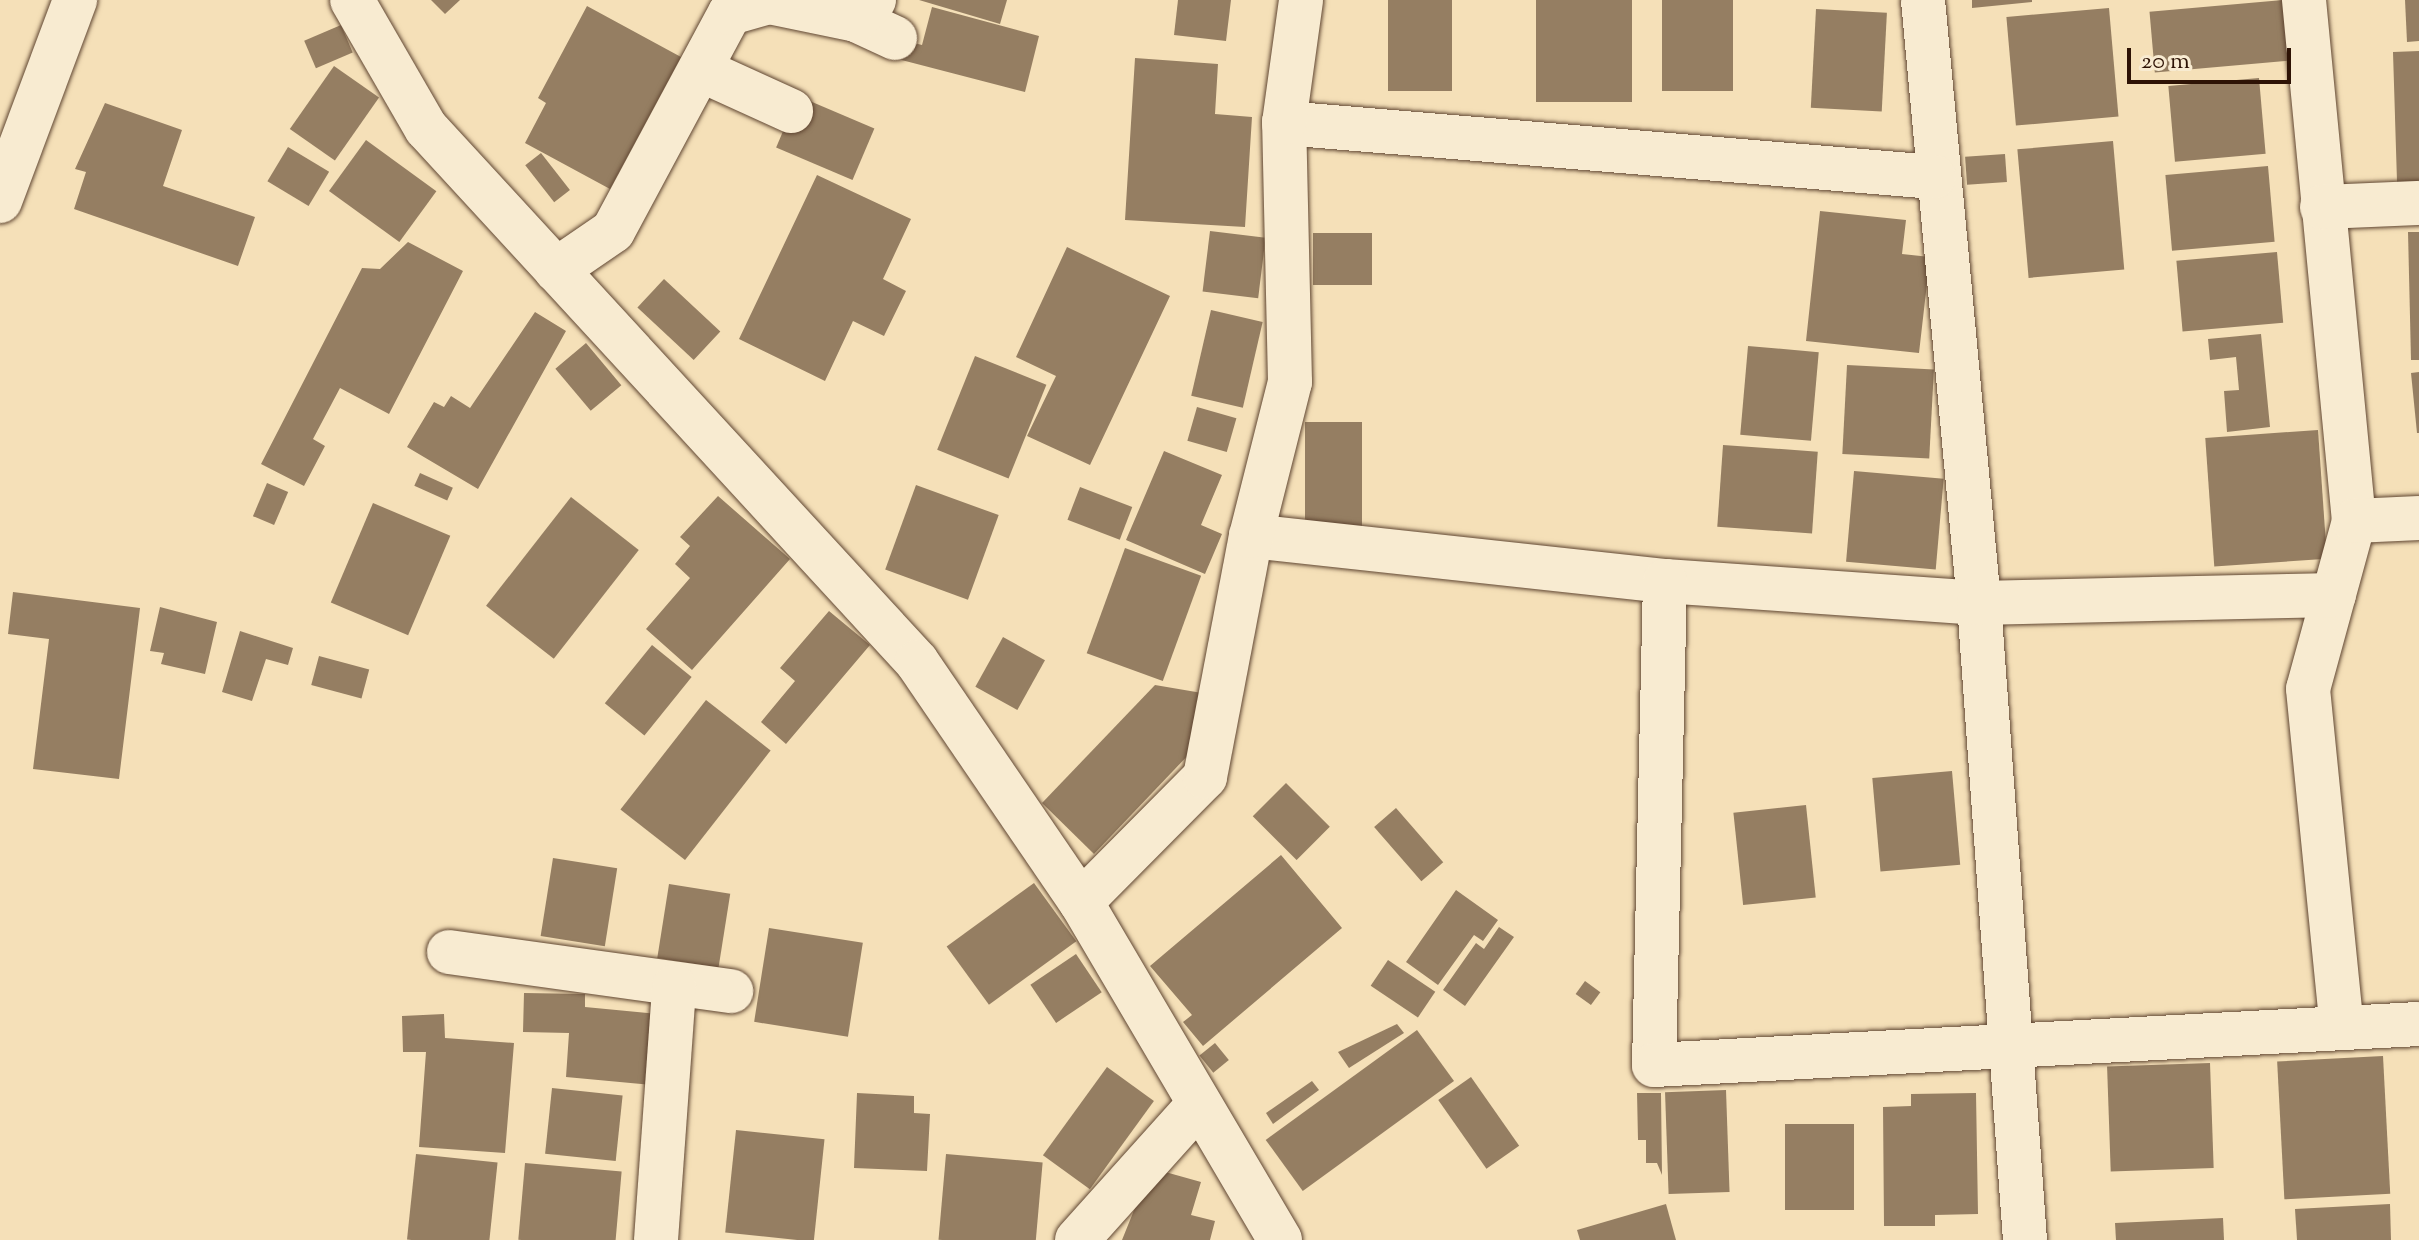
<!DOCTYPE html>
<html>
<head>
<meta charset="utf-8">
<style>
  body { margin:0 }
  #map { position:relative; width:2419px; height:1240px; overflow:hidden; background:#f5e0b8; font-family:"Sorts Mill Goudy",serif }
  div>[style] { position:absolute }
  .building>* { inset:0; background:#957e62; transform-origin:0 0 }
  .roads { filter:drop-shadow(0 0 2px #604632) drop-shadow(0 0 2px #604632) }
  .minor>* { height:44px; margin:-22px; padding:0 22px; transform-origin:22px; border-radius:22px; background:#f8ebd1 }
  .secondary>* { height:44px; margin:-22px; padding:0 22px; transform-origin:22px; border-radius:22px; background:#f8ebd1 }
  span { translate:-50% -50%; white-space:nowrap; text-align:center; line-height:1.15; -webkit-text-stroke:8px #f8ebd1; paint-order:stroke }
  .scale { position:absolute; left:2127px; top:48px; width:164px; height:36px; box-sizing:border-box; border:4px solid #2e1305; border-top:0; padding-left:10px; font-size:24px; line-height:28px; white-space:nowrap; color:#2e1305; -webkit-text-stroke:6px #f8ebd1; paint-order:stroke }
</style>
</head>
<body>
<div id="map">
  <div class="building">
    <i style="clip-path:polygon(431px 0,460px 0,445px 14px)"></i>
    <i style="clip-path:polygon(919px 0,1007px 0,1000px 24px)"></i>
    <i style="clip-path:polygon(1178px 0,1231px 0,1226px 41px,1174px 35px)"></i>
    <i style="left:1388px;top:0;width:64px;height:91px"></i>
    <i style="left:1536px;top:0;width:96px;height:102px"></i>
    <i style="left:1662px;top:0;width:71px;height:91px"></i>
    <i style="clip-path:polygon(1972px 0,2032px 0,2032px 2px,1972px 8px)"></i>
    <i style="left:2283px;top:0;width:61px;height:134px;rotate:85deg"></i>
    <i style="clip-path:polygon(2405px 0,2419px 0,2419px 41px,2407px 42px)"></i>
    <i style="clip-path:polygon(587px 6px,681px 57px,610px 189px,525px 143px,546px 103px,538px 98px)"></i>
    <i style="clip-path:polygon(932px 7px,1039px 36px,1025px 92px,890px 57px,895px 38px,922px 45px)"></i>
    <i style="left:2109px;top:8px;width:109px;height:103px;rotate:85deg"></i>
    <i style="left:1816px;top:9px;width:71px;height:99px;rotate:3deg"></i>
    <i style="left:341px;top:25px;width:30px;height:40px;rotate:67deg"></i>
    <i style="clip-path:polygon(2419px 51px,2419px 181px,2397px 182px,2393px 52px)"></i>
    <i style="clip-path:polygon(1135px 58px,1218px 64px,1215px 114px,1252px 117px,1245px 227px,1125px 220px)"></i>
    <i style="left:334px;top:66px;width:55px;height:77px;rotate:35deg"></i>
    <i style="left:2259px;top:78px;width:76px;height:91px;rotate:85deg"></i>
    <i style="left:798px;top:96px;width:83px;height:56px;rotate:23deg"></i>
    <i style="clip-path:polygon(105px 103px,182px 130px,163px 186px,255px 217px,238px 266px,74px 209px,86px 172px,75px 169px)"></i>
    <i style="left:366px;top:140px;width:87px;height:63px;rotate:36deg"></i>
    <i style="left:2113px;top:141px;width:129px;height:96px;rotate:85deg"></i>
    <i style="left:288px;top:147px;width:48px;height:40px;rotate:31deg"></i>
    <i style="left:541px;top:153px;width:47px;height:20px;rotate:52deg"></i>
    <i style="left:2005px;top:154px;width:28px;height:40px;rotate:86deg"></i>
    <i style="left:2268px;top:166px;width:76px;height:103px;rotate:85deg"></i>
    <i style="clip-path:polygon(817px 175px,911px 219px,883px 279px,906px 291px,884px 336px,853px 321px,825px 381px,739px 339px)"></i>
    <i style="clip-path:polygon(1820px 211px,1906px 220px,1902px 254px,1930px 257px,1919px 353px,1806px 341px)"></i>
    <i style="left:1210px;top:231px;width:56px;height:61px;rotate:7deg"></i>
    <i style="clip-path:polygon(2408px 232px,2419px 232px,2419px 360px,2411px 360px)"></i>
    <i style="left:1313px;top:233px;width:59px;height:52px"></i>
    <i style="clip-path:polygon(408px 242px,463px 271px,389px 414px,340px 388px,313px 439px,325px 446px,304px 486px,261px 464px,362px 268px,380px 269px)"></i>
    <i style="clip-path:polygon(1067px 247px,1170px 296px,1090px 465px,1027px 436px,1056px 376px,1016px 357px)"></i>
    <i style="left:2277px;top:252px;width:71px;height:101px;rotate:85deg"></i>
    <i style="left:664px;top:279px;width:77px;height:39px;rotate:43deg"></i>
    <i style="left:1211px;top:310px;width:53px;height:88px;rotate:13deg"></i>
    <i style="clip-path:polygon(535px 312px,566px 331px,478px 489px,407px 447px,434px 402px,444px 407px,451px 396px,470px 408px)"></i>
    <i style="clip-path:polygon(2261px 334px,2270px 427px,2227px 432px,2224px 391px,2239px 390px,2236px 357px,2210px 360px,2208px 339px)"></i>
    <i style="left:586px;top:343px;width:55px;height:40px;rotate:50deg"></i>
    <i style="left:1748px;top:346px;width:71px;height:89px;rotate:5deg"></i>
    <i style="left:975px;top:356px;width:77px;height:101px;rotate:22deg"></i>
    <i style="left:1847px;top:365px;width:87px;height:89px;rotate:3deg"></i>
    <i style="clip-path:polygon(2419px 372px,2419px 433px,2417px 433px,2411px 373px)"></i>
    <i style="left:1197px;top:407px;width:41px;height:35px;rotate:16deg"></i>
    <i style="left:1305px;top:422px;width:57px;height:105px"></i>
    <i style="left:2318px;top:430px;width:129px;height:113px;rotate:86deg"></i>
    <i style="left:1723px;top:445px;width:95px;height:82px;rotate:4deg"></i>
    <i style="clip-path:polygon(1164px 451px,1222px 475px,1201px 525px,1222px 534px,1205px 574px,1126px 540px)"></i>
    <i style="left:1854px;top:471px;width:90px;height:91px;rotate:5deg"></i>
    <i style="left:420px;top:473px;width:36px;height:14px;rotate:24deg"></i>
    <i style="left:267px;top:483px;width:23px;height:36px;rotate:23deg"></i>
    <i style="left:916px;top:485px;width:88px;height:90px;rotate:20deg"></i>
    <i style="left:1080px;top:487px;width:56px;height:35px;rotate:21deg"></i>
    <i style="clip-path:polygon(718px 496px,790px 559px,692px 670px,646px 629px,690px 578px,675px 564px,690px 546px,680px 537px)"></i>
    <i style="left:571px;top:497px;width:86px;height:138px;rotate:38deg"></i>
    <i style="left:373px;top:503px;width:84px;height:108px;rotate:23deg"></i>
    <i style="left:1125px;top:548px;width:81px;height:112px;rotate:20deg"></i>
    <i style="clip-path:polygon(13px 592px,140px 608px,119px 779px,33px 769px,49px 639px,8px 634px)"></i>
    <i style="clip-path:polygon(160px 607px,217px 622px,205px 674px,161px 664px,164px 653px,150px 651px)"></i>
    <i style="clip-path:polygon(829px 611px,870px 645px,786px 744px,761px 722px,795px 681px,780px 668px)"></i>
    <i style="clip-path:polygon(240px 631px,293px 648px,288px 665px,266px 659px,252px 701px,222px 692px)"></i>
    <i style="left:1003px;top:637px;width:48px;height:57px;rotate:29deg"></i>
    <i style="left:652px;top:645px;width:51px;height:75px;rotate:39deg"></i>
    <i style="left:319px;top:656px;width:52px;height:30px;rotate:15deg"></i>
    <i style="clip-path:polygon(1155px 685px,1202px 693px,1193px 750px,1094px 854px,1042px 803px)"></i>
    <i style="left:706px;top:700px;width:82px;height:139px;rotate:38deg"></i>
    <i style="left:1952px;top:771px;width:94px;height:80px;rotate:85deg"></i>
    <i style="left:1286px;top:783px;width:62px;height:47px;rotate:45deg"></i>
    <i style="left:1806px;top:805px;width:93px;height:73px;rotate:84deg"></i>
    <i style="left:1396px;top:808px;width:72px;height:29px;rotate:49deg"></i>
    <i style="clip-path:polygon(1281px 855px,1342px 928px,1203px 1046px,1183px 1022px,1192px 1015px,1150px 966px)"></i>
    <i style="left:553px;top:858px;width:65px;height:79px;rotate:9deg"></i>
    <i style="left:1034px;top:883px;width:72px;height:108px;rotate:54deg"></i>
    <i style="left:669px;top:884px;width:62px;height:75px;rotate:9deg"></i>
    <i style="clip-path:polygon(1456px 890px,1498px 920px,1483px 941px,1474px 935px,1438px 985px,1406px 962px)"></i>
    <i style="clip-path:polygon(1499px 927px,1514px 937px,1465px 1006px,1443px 990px,1476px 943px,1484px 949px)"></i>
    <i style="left:769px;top:928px;width:95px;height:95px;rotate:9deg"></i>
    <i style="left:1076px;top:954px;width:46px;height:55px;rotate:56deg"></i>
    <i style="left:1388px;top:960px;width:57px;height:31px;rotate:34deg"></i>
    <i style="left:1585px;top:981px;width:19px;height:16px;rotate:36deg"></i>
    <i style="clip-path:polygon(524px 993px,585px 994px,585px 1007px,658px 1014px,652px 1085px,566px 1077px,569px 1033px,523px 1032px)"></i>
    <i style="clip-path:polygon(444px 1014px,445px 1038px,514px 1043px,505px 1153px,419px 1147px,426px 1052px,403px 1052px,402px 1016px)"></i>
    <i style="clip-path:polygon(1397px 1024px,1404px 1033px,1349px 1068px,1338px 1052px)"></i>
    <i style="left:1417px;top:1030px;width:63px;height:187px;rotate:54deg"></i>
    <i style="left:1215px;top:1043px;width:22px;height:20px;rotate:51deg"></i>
    <i style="left:2383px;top:1056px;width:138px;height:106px;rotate:87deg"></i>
    <i style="left:2210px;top:1063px;width:105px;height:103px;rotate:88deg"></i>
    <i style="left:1107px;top:1067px;width:58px;height:109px;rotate:36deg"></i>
    <i style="left:1471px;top:1077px;width:84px;height:40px;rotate:55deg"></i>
    <i style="clip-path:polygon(1312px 1081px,1319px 1090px,1273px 1124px,1266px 1113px)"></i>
    <i style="left:552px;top:1088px;width:71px;height:66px;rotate:6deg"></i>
    <i style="left:1726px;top:1090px;width:102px;height:61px;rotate:88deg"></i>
    <i style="clip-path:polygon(857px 1093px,914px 1096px,914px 1113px,930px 1114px,927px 1171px,854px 1168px)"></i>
    <i style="clip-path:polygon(1637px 1093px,1661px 1093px,1662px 1175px,1657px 1163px,1646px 1163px,1646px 1140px,1638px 1140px)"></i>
    <i style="clip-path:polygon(1976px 1093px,1978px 1214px,1935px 1215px,1935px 1226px,1884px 1226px,1883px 1107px,1911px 1106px,1911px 1094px)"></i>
    <i style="left:1785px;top:1124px;width:69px;height:86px"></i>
    <i style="left:736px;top:1130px;width:89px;height:103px;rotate:6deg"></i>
    <i style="left:416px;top:1154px;width:82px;height:86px;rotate:6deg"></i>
    <i style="left:946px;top:1154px;width:97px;height:86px;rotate:5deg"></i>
    <i style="left:525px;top:1163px;width:97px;height:77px;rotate:5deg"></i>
    <i style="clip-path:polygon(1151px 1168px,1201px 1182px,1191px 1215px,1215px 1221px,1210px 1240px,1122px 1240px)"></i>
    <i style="clip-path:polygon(1666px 1204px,1676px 1240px,1580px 1240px,1577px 1230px)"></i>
    <i style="clip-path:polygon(2390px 1204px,2391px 1240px,2297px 1240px,2295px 1209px)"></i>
    <i style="clip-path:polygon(2223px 1218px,2224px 1240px,2116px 1240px,2115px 1223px)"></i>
  </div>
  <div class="roads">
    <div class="minor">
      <i style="left:352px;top:0;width:148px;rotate:60deg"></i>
      <i style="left:426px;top:128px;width:725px;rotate:47.4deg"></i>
      <i style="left:917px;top:662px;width:291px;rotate:55.7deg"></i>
      <i style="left:1081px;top:902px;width:392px;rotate:59.5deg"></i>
      <i style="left:1923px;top:0;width:606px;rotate:84.69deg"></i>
      <i style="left:1979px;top:603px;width:639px;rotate:85.87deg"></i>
      <i style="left:2304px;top:0;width:523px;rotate:84.52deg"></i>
      <i style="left:2354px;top:521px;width:174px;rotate:105.3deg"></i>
      <i style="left:2308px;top:689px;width:340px;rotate:84.3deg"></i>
      <i style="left:856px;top:20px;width:43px;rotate:24.8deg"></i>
      <i style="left:701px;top:70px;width:99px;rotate:24.5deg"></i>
      <i style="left:1284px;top:123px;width:652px;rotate:4.75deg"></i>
      <i style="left:2322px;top:207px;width:97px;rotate:-2.4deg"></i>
      <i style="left:556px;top:270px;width:69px;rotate:-34.4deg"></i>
      <i style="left:613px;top:231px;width:247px;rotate:-61.8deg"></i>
      <i style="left:730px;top:13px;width:41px;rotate:-15.8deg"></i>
      <i style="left:769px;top:2px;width:89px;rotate:11.7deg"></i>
      <i style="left:856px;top:20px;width:27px;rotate:-48deg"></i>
      <i style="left:2354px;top:521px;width:65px;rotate:-2.6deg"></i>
      <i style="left:1251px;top:536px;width:416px;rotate:6.2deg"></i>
      <i style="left:1665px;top:581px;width:315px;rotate:4deg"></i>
      <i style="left:1979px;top:603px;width:355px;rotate:-1.3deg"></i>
      <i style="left:1665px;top:581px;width:484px;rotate:91.3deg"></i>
      <i style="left:1654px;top:1065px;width:766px;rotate:-3.07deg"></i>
      <i style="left:1081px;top:902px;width:176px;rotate:-45.2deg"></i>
      <i style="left:1205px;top:777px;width:245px;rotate:-79.2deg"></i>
      <i style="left:1251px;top:536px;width:159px;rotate:-75.8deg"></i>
      <i style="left:1290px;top:382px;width:259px;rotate:-91.3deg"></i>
      <i style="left:1284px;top:123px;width:124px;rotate:-82.1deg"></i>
      <i style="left:449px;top:952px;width:285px;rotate:7.9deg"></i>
      <i style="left:656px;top:1240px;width:254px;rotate:-85.9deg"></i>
      <i style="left:1077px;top:1240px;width:183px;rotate:-48.1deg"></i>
    </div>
    <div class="secondary">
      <i style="left:0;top:201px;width:215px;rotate:-69.5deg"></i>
    </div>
  </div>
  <div class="scale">20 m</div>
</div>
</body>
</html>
